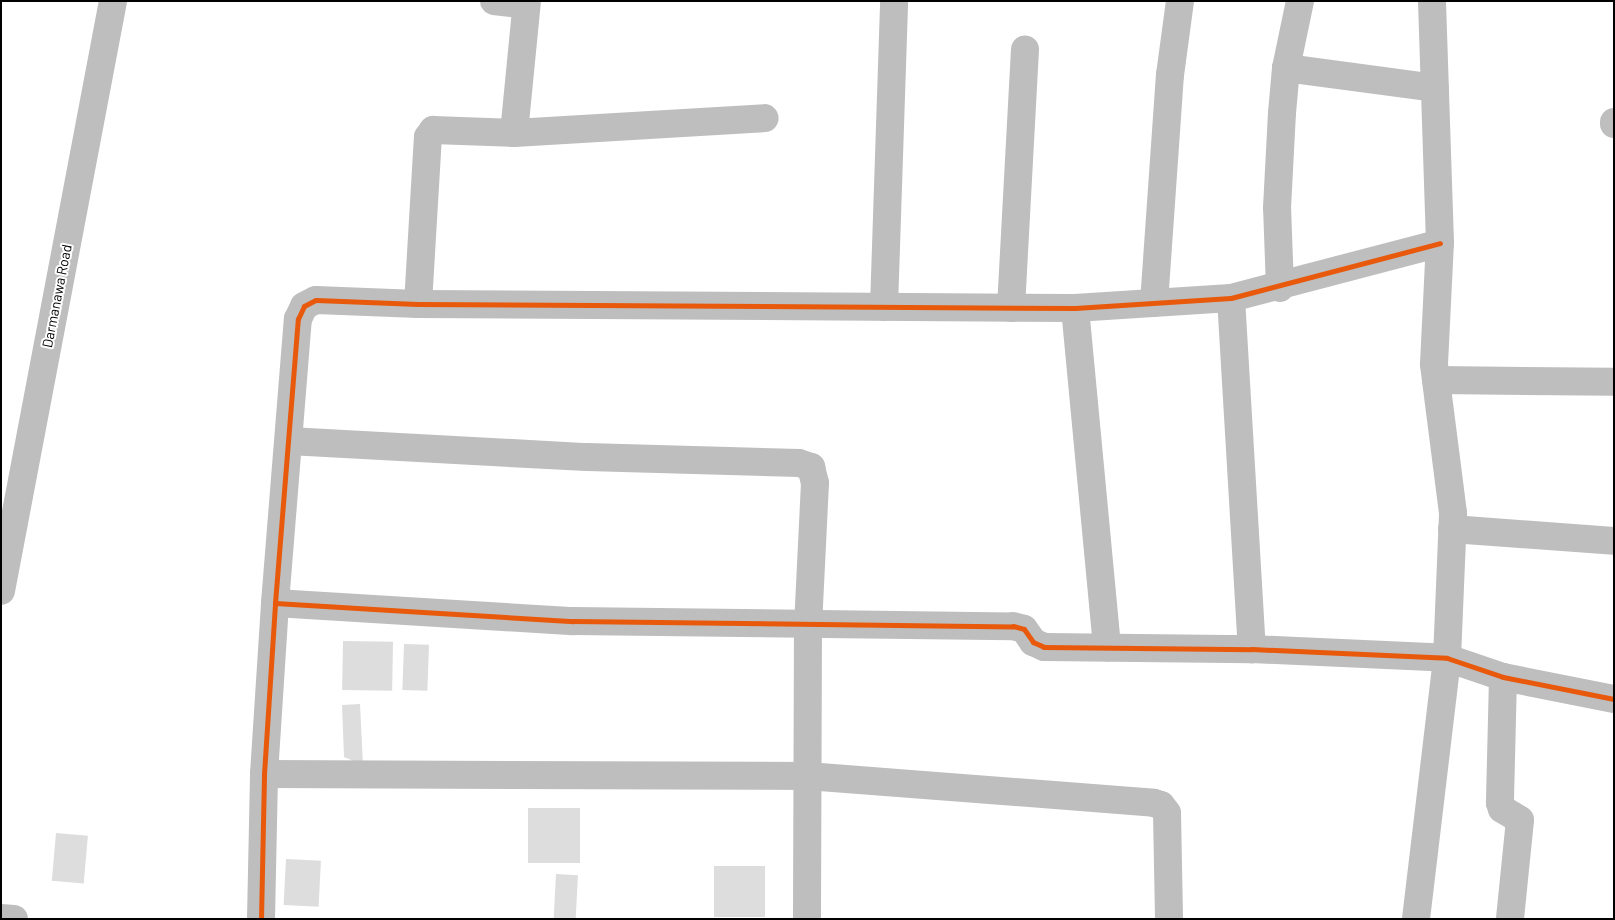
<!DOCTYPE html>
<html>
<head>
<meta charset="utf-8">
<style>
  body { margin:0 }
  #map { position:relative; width:1615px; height:920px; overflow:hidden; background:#fff; font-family:Barlow,sans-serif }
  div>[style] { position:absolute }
  .building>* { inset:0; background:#ddd; transform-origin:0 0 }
  .minor>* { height:28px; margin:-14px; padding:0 14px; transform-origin:14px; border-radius:14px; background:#bebebe }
  .cycleway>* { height:5px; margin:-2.5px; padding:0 2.5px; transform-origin:2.5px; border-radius:2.5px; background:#e8590c }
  span { translate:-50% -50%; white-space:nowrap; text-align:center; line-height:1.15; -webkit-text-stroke:4px #fff; paint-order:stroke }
  .street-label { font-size:14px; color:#000 }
  .frame { position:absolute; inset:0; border:2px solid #000; pointer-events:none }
</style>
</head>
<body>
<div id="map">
  <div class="building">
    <i style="left:343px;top:641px;width:50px;height:49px;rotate:1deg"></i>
    <i style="left:404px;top:644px;width:25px;height:46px;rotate:2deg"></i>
    <i style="clip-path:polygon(360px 704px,363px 765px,344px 757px,342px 705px)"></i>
    <i style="left:580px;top:808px;width:55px;height:52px;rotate:90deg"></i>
    <i style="left:56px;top:833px;width:32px;height:48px;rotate:5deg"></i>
    <i style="left:286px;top:859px;width:35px;height:46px;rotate:3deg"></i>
    <i style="left:765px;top:866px;width:51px;height:51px;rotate:90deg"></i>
    <i style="left:556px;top:874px;width:22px;height:45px;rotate:3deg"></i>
  </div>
  <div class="minor">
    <i style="left:494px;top:1px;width:32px;rotate:7deg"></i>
    <i style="left:1286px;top:68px;width:150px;rotate:7.6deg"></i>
    <i style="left:1614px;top:122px;width:2px;rotate:90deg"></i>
    <i style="left:514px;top:133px;width:133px;rotate:-84.4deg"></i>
    <i style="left:1280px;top:288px;width:80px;rotate:-92.1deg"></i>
    <i style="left:1277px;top:208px;width:95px;rotate:-87deg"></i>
    <i style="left:1282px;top:113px;width:45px;rotate:-84.9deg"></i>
    <i style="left:1286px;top:68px;width:68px;rotate:-78.2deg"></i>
    <i style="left:1231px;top:298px;width:352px;rotate:86.6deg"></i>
    <i style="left:1154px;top:303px;width:229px;rotate:-86deg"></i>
    <i style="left:1170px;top:75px;width:75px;rotate:-82.3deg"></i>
    <i style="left:418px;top:304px;width:167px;rotate:-86.6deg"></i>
    <i style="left:428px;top:137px;width:9px;rotate:-54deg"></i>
    <i style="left:433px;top:130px;width:81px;rotate:2.1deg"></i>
    <i style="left:514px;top:133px;width:251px;rotate:-3.4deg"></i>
    <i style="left:884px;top:307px;width:306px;rotate:-88.1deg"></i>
    <i style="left:1011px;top:308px;width:259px;rotate:-86.9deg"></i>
    <i style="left:1075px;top:308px;width:341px;rotate:84.6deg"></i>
    <i style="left:1436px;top:380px;width:178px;rotate:0.6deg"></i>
    <i style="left:289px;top:441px;width:298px;rotate:3.1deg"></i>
    <i style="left:587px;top:457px;width:212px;rotate:1.6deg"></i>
    <i style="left:799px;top:463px;width:13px;rotate:18deg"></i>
    <i style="left:811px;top:467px;width:16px;rotate:76deg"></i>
    <i style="left:815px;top:483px;width:142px;rotate:92.8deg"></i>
    <i style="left:808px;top:625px;width:294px;rotate:90.2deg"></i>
    <i style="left:1452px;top:529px;width:162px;rotate:4.2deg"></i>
    <i style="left:1px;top:591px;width:601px;rotate:-79.25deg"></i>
    <i style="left:275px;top:603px;width:299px;rotate:3.5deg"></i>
    <i style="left:573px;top:621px;width:440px;rotate:0.7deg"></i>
    <i style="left:1013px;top:626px;width:11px;rotate:15deg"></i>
    <i style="left:1024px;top:629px;width:16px;rotate:55deg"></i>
    <i style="left:1033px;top:642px;width:12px;rotate:24deg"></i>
    <i style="left:1044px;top:647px;width:208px;rotate:0.6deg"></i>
    <i style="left:1252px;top:649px;width:195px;rotate:2.6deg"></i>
    <i style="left:1447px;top:658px;width:59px;rotate:18.7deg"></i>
    <i style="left:1503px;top:677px;width:113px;rotate:11.2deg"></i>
    <i style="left:1503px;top:677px;width:126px;rotate:91.4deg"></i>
    <i style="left:1500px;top:803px;width:6px;rotate:72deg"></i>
    <i style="left:1502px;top:809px;width:21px;rotate:31deg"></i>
    <i style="left:1520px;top:820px;width:100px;rotate:95.8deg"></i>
    <i style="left:264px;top:774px;width:543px;rotate:0.21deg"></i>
    <i style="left:807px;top:776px;width:348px;rotate:4.4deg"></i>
    <i style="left:1154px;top:803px;width:7px;rotate:16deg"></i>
    <i style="left:1161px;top:805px;width:10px;rotate:53deg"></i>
    <i style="left:1167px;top:813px;width:106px;rotate:88.9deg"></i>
    <i style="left:1px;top:918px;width:13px;rotate:4deg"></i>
    <i style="left:261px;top:919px;width:145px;rotate:-88.8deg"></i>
    <i style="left:264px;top:774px;width:171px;rotate:-86.3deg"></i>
    <i style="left:275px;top:603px;width:285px;rotate:-85.4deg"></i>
    <i style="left:298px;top:319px;width:14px;rotate:-65deg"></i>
    <i style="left:304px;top:306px;width:13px;rotate:-27deg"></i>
    <i style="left:316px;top:300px;width:102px;rotate:2.2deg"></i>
    <i style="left:418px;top:304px;width:657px;rotate:0.35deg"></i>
    <i style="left:1075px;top:308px;width:156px;rotate:-3.7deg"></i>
    <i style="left:1231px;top:298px;width:216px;rotate:-14.7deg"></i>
    <i style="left:1416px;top:919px;width:263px;rotate:-83.2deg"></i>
    <i style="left:1447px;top:658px;width:145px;rotate:-87.6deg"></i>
    <i style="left:1453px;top:513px;width:150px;rotate:-97.3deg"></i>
    <i style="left:1434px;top:364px;width:121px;rotate:-87.2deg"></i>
    <i style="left:1440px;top:243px;width:242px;rotate:-91.9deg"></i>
  </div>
  <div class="cycleway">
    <i style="left:275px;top:603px;width:299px;rotate:3.5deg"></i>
    <i style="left:573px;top:621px;width:440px;rotate:0.7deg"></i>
    <i style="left:1013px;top:626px;width:11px;rotate:15deg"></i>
    <i style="left:1024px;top:629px;width:16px;rotate:55deg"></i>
    <i style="left:1033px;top:642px;width:12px;rotate:24deg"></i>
    <i style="left:1044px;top:647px;width:208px;rotate:0.6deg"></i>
    <i style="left:1252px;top:649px;width:195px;rotate:2.6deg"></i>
    <i style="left:1447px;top:658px;width:59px;rotate:18.7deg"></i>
    <i style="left:1503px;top:677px;width:113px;rotate:11.2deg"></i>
    <i style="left:261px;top:919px;width:145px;rotate:-88.8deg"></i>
    <i style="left:264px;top:774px;width:171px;rotate:-86.3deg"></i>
    <i style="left:275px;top:603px;width:285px;rotate:-85.4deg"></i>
    <i style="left:298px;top:319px;width:14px;rotate:-65deg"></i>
    <i style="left:304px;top:306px;width:13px;rotate:-27deg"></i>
    <i style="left:316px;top:300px;width:102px;rotate:2.2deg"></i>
    <i style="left:418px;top:304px;width:657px;rotate:0.35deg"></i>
    <i style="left:1075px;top:308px;width:156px;rotate:-3.7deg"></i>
    <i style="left:1231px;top:298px;width:216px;rotate:-14.7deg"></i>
  </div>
  <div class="street-label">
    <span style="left:57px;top:296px;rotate:-79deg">Darmanawa Road</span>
  </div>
  <div class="frame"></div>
</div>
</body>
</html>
